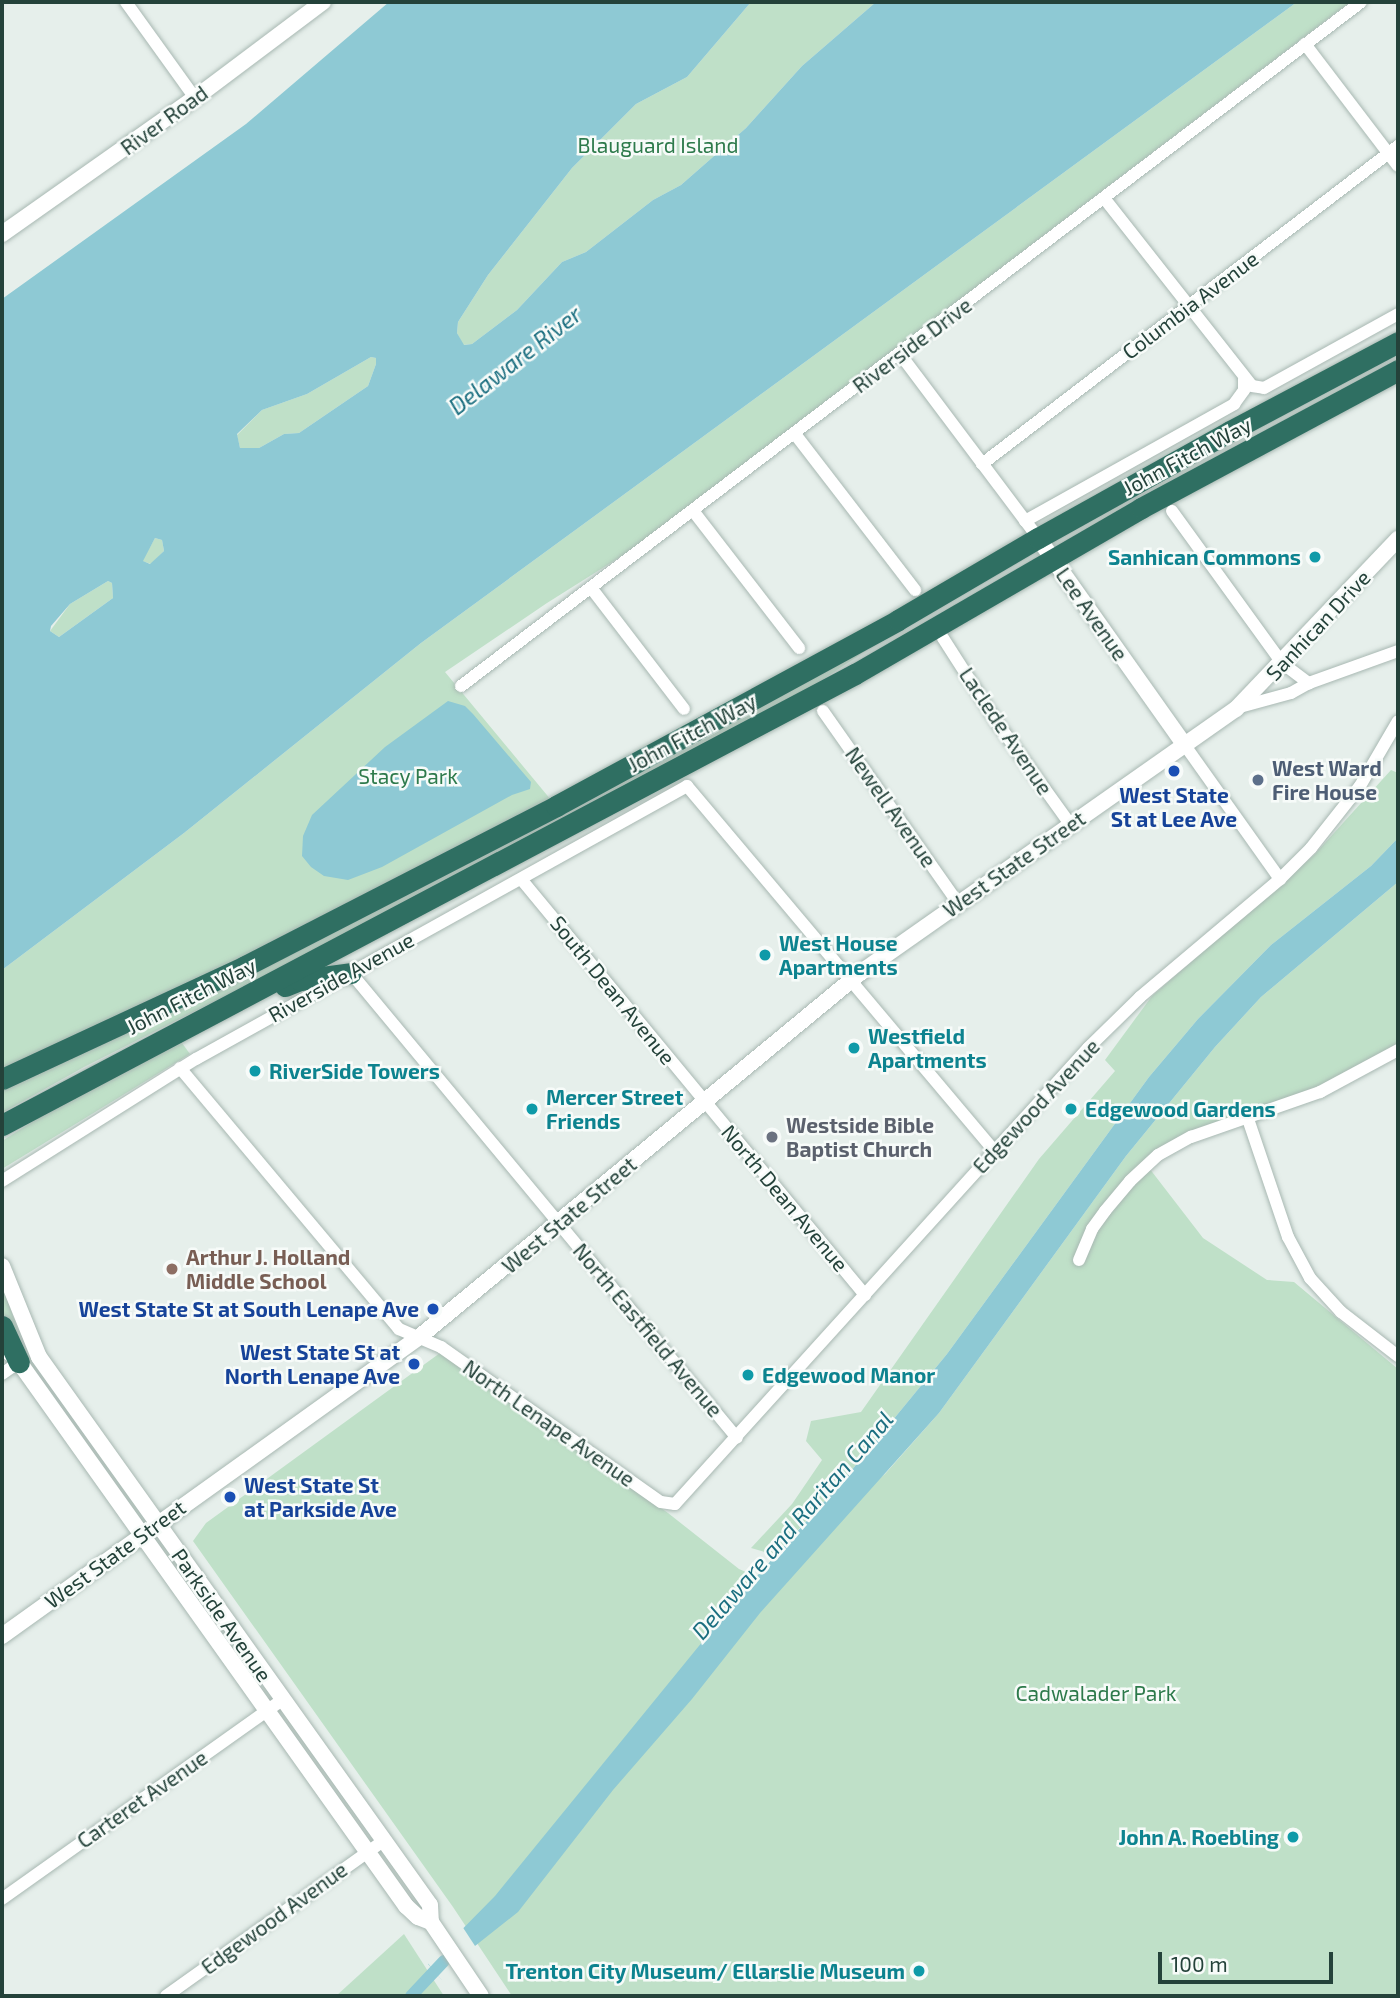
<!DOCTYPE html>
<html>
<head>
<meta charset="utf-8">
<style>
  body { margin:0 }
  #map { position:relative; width:1400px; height:1998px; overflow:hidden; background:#e6efeb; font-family:"Exo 2",sans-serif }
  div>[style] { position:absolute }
  .green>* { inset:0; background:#bfe0c8 }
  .water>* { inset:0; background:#8ec9d4 }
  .pier>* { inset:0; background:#e6efeb }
  .canal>* { height:12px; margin:-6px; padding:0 6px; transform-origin:6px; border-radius:6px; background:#8ec9d4 }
  .roads { filter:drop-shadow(0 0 2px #a8b8b2) drop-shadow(0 0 2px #a8b8b2) }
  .street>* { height:12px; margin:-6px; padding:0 6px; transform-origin:6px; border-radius:6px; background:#fff }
  .secondary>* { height:16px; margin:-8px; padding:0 8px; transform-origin:8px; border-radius:8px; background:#fff }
  .highway>* { height:21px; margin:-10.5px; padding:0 10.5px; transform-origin:10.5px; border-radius:10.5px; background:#2f6f62 }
  .dots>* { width:19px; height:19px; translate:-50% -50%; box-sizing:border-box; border:4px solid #f7fbf9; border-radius:50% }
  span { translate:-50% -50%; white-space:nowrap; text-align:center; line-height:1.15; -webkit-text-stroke:5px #f7fbf9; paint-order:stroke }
  .street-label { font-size:21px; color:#24423a }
  .park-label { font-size:21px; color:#2d7a4b }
  .culture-label { font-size:21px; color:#0d838f; font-weight:700 }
  .right { translate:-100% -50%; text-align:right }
  .left { translate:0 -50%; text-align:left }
  .service-label { font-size:21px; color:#4e5e75; font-weight:700 }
  .transit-label { font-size:21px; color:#164399; font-weight:700 }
  .worship-label { font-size:21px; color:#5b616d; font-weight:700 }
  .education-label { font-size:21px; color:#785e54; font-weight:700 }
  .water-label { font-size:23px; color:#1c6f80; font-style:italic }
  .frame { position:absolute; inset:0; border:4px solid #24423a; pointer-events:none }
  .scale { position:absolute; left:1158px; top:1952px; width:175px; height:32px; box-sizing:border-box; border:4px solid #24423a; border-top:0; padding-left:9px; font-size:21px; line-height:24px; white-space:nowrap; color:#24423a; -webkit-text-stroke:5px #f7fbf9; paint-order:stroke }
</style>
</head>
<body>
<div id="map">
  <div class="green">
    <i style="clip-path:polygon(751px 2px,876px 2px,802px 66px,746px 128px,681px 185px,653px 200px,586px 252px,562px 262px,517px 310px,472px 344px,463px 345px,457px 333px,458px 322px,488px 275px,572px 168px,636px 104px,687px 77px)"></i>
    <i style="clip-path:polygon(1297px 2px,1350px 2px,628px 552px,547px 603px,445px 672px,556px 806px,2px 1079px,2px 970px,184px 833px,421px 643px)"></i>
    <i style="clip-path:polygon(371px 357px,376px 358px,376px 364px,368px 386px,299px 433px,284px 434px,259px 448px,240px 448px,237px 435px,262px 410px,307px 394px)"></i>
    <i style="clip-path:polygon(155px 538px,162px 540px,164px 551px,151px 564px,142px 561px)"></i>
    <i style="clip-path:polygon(108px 581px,112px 583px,113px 598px,59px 637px,50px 631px,70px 604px)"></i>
    <i style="clip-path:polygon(877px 643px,812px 687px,263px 977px,84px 1067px,2px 1113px,2px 1090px,245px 977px,400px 898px)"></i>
    <i style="clip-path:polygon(1391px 770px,1398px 773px,1398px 838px,1371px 866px,1271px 945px,1198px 1019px,1149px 1077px,947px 1354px,842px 1482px,775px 1555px,751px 1548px,792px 1504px,822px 1460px,806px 1441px,811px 1421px,861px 1412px,1039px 1159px,1115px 1071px,1105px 1060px,1152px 996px,1314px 855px)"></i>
    <i style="clip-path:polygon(1398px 882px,1398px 1051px,1146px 1164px,1203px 1238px,1267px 1280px,1294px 1282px,1398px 1369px,1398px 1996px,512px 1996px,453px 1907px,193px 1541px,206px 1523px,440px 1353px,668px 1513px,739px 1569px,757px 1577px,885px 1474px,939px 1413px,1126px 1156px,1215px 1047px,1261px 997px)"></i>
    <i style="clip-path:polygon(182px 1043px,190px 1054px,2px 1169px,2px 1141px,59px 1105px)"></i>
    <i style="clip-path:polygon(2px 1285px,19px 1333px,14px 1331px,2px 1313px)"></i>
    <i style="clip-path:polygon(404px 1934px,444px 1996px,336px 1996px)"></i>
  </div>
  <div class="water">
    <i style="clip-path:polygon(evenodd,389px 2px,751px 2px,687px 77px,636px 104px,572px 168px,488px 275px,458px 322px,457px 333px,464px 345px,472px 344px,517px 310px,562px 262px,586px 252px,653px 200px,681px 185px,746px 128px,802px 66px,876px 2px,1297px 2px,421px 643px,184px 833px,2px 970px,2px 299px,246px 124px,389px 2px,371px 357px,376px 358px,376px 364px,368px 386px,299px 433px,284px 434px,259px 448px,240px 448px,237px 434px,262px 410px,307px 394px,371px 357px,389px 2px,155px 538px,162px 540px,164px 551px,150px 564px,143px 561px,155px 538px,389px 2px,108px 581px,112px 583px,113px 598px,59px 637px,50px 631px,51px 626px,70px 604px,108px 581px)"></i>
    <i style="clip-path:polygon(448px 701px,465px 706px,473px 714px,531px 782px,530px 789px,512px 795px,382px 867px,348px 880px,324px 876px,311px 867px,302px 856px,303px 836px,312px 815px,385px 747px)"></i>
    <i style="clip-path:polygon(1398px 838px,1398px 882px,1261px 997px,1215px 1047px,1126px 1156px,939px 1413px,760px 1613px,692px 1699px,613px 1790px,518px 1912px,475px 1946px,442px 1980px,428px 1964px,495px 1896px,747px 1587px,842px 1482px,947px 1354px,1149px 1077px,1198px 1019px,1271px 945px,1371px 866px)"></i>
  </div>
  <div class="pier">
    <i style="clip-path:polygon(460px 1923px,477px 1949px,444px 1983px,426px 1961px)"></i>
  </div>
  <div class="canal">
    <i style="left:411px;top:1996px;width:48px;rotate:-46.7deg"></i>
  </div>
  <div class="roads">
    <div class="street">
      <i style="left:126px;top:2px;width:118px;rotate:54.3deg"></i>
      <i style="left:1305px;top:44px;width:153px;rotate:52.7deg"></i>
      <i style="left:1104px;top:198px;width:239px;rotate:51.8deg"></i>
      <i style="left:1252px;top:386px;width:12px;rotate:9deg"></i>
      <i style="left:1264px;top:388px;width:153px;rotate:-28.9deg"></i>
      <i style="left:900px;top:354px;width:230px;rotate:53.1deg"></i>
      <i style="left:795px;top:434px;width:197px;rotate:52.4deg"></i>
      <i style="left:982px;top:464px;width:524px;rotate:-37.4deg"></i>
      <i style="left:1172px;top:511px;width:188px;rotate:54.1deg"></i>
      <i style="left:1282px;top:663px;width:34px;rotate:37deg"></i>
      <i style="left:694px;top:512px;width:172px;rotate:52.3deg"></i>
      <i style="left:1025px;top:521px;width:240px;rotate:-29.2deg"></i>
      <i style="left:1234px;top:404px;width:17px;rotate:-54deg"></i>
      <i style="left:1244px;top:390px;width:11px;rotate:-90deg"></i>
      <i style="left:592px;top:589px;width:151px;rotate:52.5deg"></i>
      <i style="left:943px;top:638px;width:98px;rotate:57.4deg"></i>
      <i style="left:996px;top:721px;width:127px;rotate:54.3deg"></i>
      <i style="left:461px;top:686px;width:1130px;rotate:-37.23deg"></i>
      <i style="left:1236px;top:708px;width:57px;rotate:-15.3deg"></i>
      <i style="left:1291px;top:693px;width:21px;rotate:-29deg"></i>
      <i style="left:1309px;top:683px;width:95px;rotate:-19.8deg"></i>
      <i style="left:823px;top:711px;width:235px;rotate:54.9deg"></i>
      <i style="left:1184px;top:744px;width:166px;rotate:54.6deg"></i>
      <i style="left:521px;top:879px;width:540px;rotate:50.41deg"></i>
      <i style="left:351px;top:973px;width:604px;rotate:50.3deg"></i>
      <i style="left:180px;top:1068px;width:341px;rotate:50deg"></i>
      <i style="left:399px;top:1329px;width:46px;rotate:23.2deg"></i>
      <i style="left:441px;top:1347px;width:269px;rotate:35.2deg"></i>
      <i style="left:661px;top:1502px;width:14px;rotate:8deg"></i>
      <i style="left:675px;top:1504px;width:615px;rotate:-47.83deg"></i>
      <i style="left:1088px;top:1048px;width:73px;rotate:-44.4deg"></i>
      <i style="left:1140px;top:997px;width:183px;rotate:-40.1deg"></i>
      <i style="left:1280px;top:879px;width:44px;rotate:-45deg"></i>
      <i style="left:1311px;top:848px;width:79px;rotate:-51.7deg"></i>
      <i style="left:1360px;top:786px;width:75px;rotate:-59.7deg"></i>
      <i style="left:1248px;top:1119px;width:125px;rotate:71.3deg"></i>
      <i style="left:1288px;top:1237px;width:47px;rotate:61.8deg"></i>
      <i style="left:1310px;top:1278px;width:46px;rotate:47.6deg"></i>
      <i style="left:1341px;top:1312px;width:72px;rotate:37.7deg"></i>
      <i style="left:2px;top:1181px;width:229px;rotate:-32.2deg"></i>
      <i style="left:196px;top:1059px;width:562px;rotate:-29.07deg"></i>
      <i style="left:687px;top:786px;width:477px;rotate:49.9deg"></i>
      <i style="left:1079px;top:1260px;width:34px;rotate:-67deg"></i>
      <i style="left:1092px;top:1229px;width:22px;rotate:-54deg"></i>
      <i style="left:1105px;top:1211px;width:39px;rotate:-50deg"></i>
      <i style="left:1130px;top:1181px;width:38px;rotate:-43deg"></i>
      <i style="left:1158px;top:1155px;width:38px;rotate:-29deg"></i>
      <i style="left:1191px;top:1137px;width:137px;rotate:-19.2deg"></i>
      <i style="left:1320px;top:1092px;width:89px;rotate:-28.3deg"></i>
      <i style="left:2px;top:1350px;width:21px;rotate:35deg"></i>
      <i style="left:19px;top:1362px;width:21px;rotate:145deg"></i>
      <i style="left:2px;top:1899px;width:344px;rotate:-35.4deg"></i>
      <i style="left:166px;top:1996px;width:267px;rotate:-35.5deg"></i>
    </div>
    <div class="secondary">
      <i style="left:2px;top:234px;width:236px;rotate:-35.2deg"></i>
      <i style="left:195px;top:98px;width:160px;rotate:-36.9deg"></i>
      <i style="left:1038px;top:538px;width:252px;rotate:54.7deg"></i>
      <i style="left:2px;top:1266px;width:98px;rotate:67.9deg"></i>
      <i style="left:39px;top:1357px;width:673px;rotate:54.49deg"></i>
      <i style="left:430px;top:1905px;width:17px;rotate:87deg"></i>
      <i style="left:431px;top:1922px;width:89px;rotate:56deg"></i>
      <i style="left:19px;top:1362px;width:668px;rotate:54.57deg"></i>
      <i style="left:406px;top:1906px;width:16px;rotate:43deg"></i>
      <i style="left:418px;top:1917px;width:14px;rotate:21deg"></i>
      <i style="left:2px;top:1636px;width:512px;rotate:-35.62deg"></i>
      <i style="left:418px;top:1338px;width:573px;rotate:-39.55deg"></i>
      <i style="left:860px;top:973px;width:459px;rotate:-35.1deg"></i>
      <i style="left:1236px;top:709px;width:235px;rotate:-46.4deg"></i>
    </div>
    <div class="highway">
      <i style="left:285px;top:986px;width:16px;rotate:-22deg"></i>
      <i style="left:300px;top:980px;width:51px;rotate:-7.8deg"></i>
      <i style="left:2px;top:1079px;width:268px;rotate:-24.9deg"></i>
      <i style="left:245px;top:966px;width:350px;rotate:-27.2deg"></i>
      <i style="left:556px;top:806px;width:389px;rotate:-28.5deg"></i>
      <i style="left:898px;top:620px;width:162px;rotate:-30.4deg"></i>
      <i style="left:1038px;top:538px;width:220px;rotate:-29.1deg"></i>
      <i style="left:1230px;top:431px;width:190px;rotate:-27.9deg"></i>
      <i style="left:2px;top:1125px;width:965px;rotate:-27.87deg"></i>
      <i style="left:855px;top:674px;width:331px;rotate:-30.1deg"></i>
      <i style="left:1141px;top:508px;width:292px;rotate:-28.2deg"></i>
      <i style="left:2px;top:1326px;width:40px;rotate:65deg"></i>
    </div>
  </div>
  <div class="dots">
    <i style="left:1315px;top:557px;background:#0f9aa8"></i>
    <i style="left:1174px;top:771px;background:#1a4fb4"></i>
    <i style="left:1258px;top:780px;background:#5c6f8a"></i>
    <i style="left:765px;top:955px;background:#0f9aa8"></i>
    <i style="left:854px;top:1048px;background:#0f9aa8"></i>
    <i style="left:255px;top:1071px;background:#0f9aa8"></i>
    <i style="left:532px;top:1109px;background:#0f9aa8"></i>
    <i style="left:1071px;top:1109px;background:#0f9aa8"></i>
    <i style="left:772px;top:1137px;background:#6b7280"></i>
    <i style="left:172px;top:1269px;background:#8d6e63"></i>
    <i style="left:433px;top:1309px;background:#1a4fb4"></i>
    <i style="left:414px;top:1364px;background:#1a4fb4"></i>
    <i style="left:748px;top:1375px;background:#0f9aa8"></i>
    <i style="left:230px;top:1497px;background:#1a4fb4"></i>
    <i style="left:1293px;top:1837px;background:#0f9aa8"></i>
    <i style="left:919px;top:1971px;background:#0f9aa8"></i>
  </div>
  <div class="street-label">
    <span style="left:164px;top:120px;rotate:-36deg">River Road</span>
    <span style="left:1190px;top:305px;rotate:-37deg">Columbia Avenue</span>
    <span style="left:912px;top:345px;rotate:-37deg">Riverside Drive</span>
    <span style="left:1187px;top:456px;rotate:-28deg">John Fitch Way</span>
    <span style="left:1092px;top:614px;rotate:55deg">Lee Avenue</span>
    <span style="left:1318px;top:625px;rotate:-47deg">Sanhican Drive</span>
    <span style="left:1006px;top:731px;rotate:56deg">Laclede Avenue</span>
    <span style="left:692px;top:733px;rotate:-28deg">John Fitch Way</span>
    <span style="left:891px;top:807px;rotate:55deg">Newell Avenue</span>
    <span style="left:1014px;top:864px;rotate:-35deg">West State Street</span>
    <span style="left:341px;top:977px;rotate:-29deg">Riverside Avenue</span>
    <span style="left:613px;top:990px;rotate:51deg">South Dean Avenue</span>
    <span style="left:191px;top:996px;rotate:-27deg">John Fitch Way</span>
    <span style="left:1036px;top:1106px;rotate:-47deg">Edgewood Avenue</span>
    <span style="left:785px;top:1198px;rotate:50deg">North Dean Avenue</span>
    <span style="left:569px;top:1215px;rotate:-40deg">West State Street</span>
    <span style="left:648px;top:1330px;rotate:50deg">North Eastfield Avenue</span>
    <span style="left:549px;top:1423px;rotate:35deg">North Lenape Avenue</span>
    <span style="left:115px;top:1554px;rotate:-36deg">West State Street</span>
    <span style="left:222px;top:1615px;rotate:55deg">Parkside Avenue</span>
    <span style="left:142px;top:1799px;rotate:-35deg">Carteret Avenue</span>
    <span style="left:274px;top:1918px;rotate:-36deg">Edgewood Avenue</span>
  </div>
  <div class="park-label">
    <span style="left:658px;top:145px">Blauguard Island</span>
    <span style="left:408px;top:776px">Stacy Park</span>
    <span style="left:1096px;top:1693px">Cadwalader Park</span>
  </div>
  <div class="culture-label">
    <span class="right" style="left:1301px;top:557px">Sanhican Commons</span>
    <span class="left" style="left:779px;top:955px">West House<br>Apartments</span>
    <span class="left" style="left:868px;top:1048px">Westfield<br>Apartments</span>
    <span class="left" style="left:269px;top:1071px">RiverSide Towers</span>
    <span class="left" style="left:546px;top:1109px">Mercer Street<br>Friends</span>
    <span class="left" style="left:1085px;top:1109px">Edgewood Gardens</span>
    <span class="left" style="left:762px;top:1375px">Edgewood Manor</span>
    <span class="right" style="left:1279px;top:1837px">John A. Roebling</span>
    <span class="right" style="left:905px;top:1971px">Trenton City Museum/ Ellarslie Museum</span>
  </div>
  <div class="service-label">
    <span class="left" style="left:1272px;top:780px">West Ward<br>Fire House</span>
  </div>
  <div class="transit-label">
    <span style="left:1174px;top:807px">West State<br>St at Lee Ave</span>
    <span class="right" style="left:419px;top:1309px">West State St at South Lenape Ave</span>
    <span class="right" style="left:400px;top:1364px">West State St at<br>North Lenape Ave</span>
    <span class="left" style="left:244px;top:1497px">West State St<br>at Parkside Ave</span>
  </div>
  <div class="worship-label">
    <span class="left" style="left:786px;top:1137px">Westside Bible<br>Baptist Church</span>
  </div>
  <div class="education-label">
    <span class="left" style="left:186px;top:1269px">Arthur J. Holland<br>Middle School</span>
  </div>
  <div class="water-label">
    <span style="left:515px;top:360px;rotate:-38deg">Delaware River</span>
    <span style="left:792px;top:1525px;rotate:-49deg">Delaware and Raritan Canal</span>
  </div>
  <div class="frame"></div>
  <div class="scale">100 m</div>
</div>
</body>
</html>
